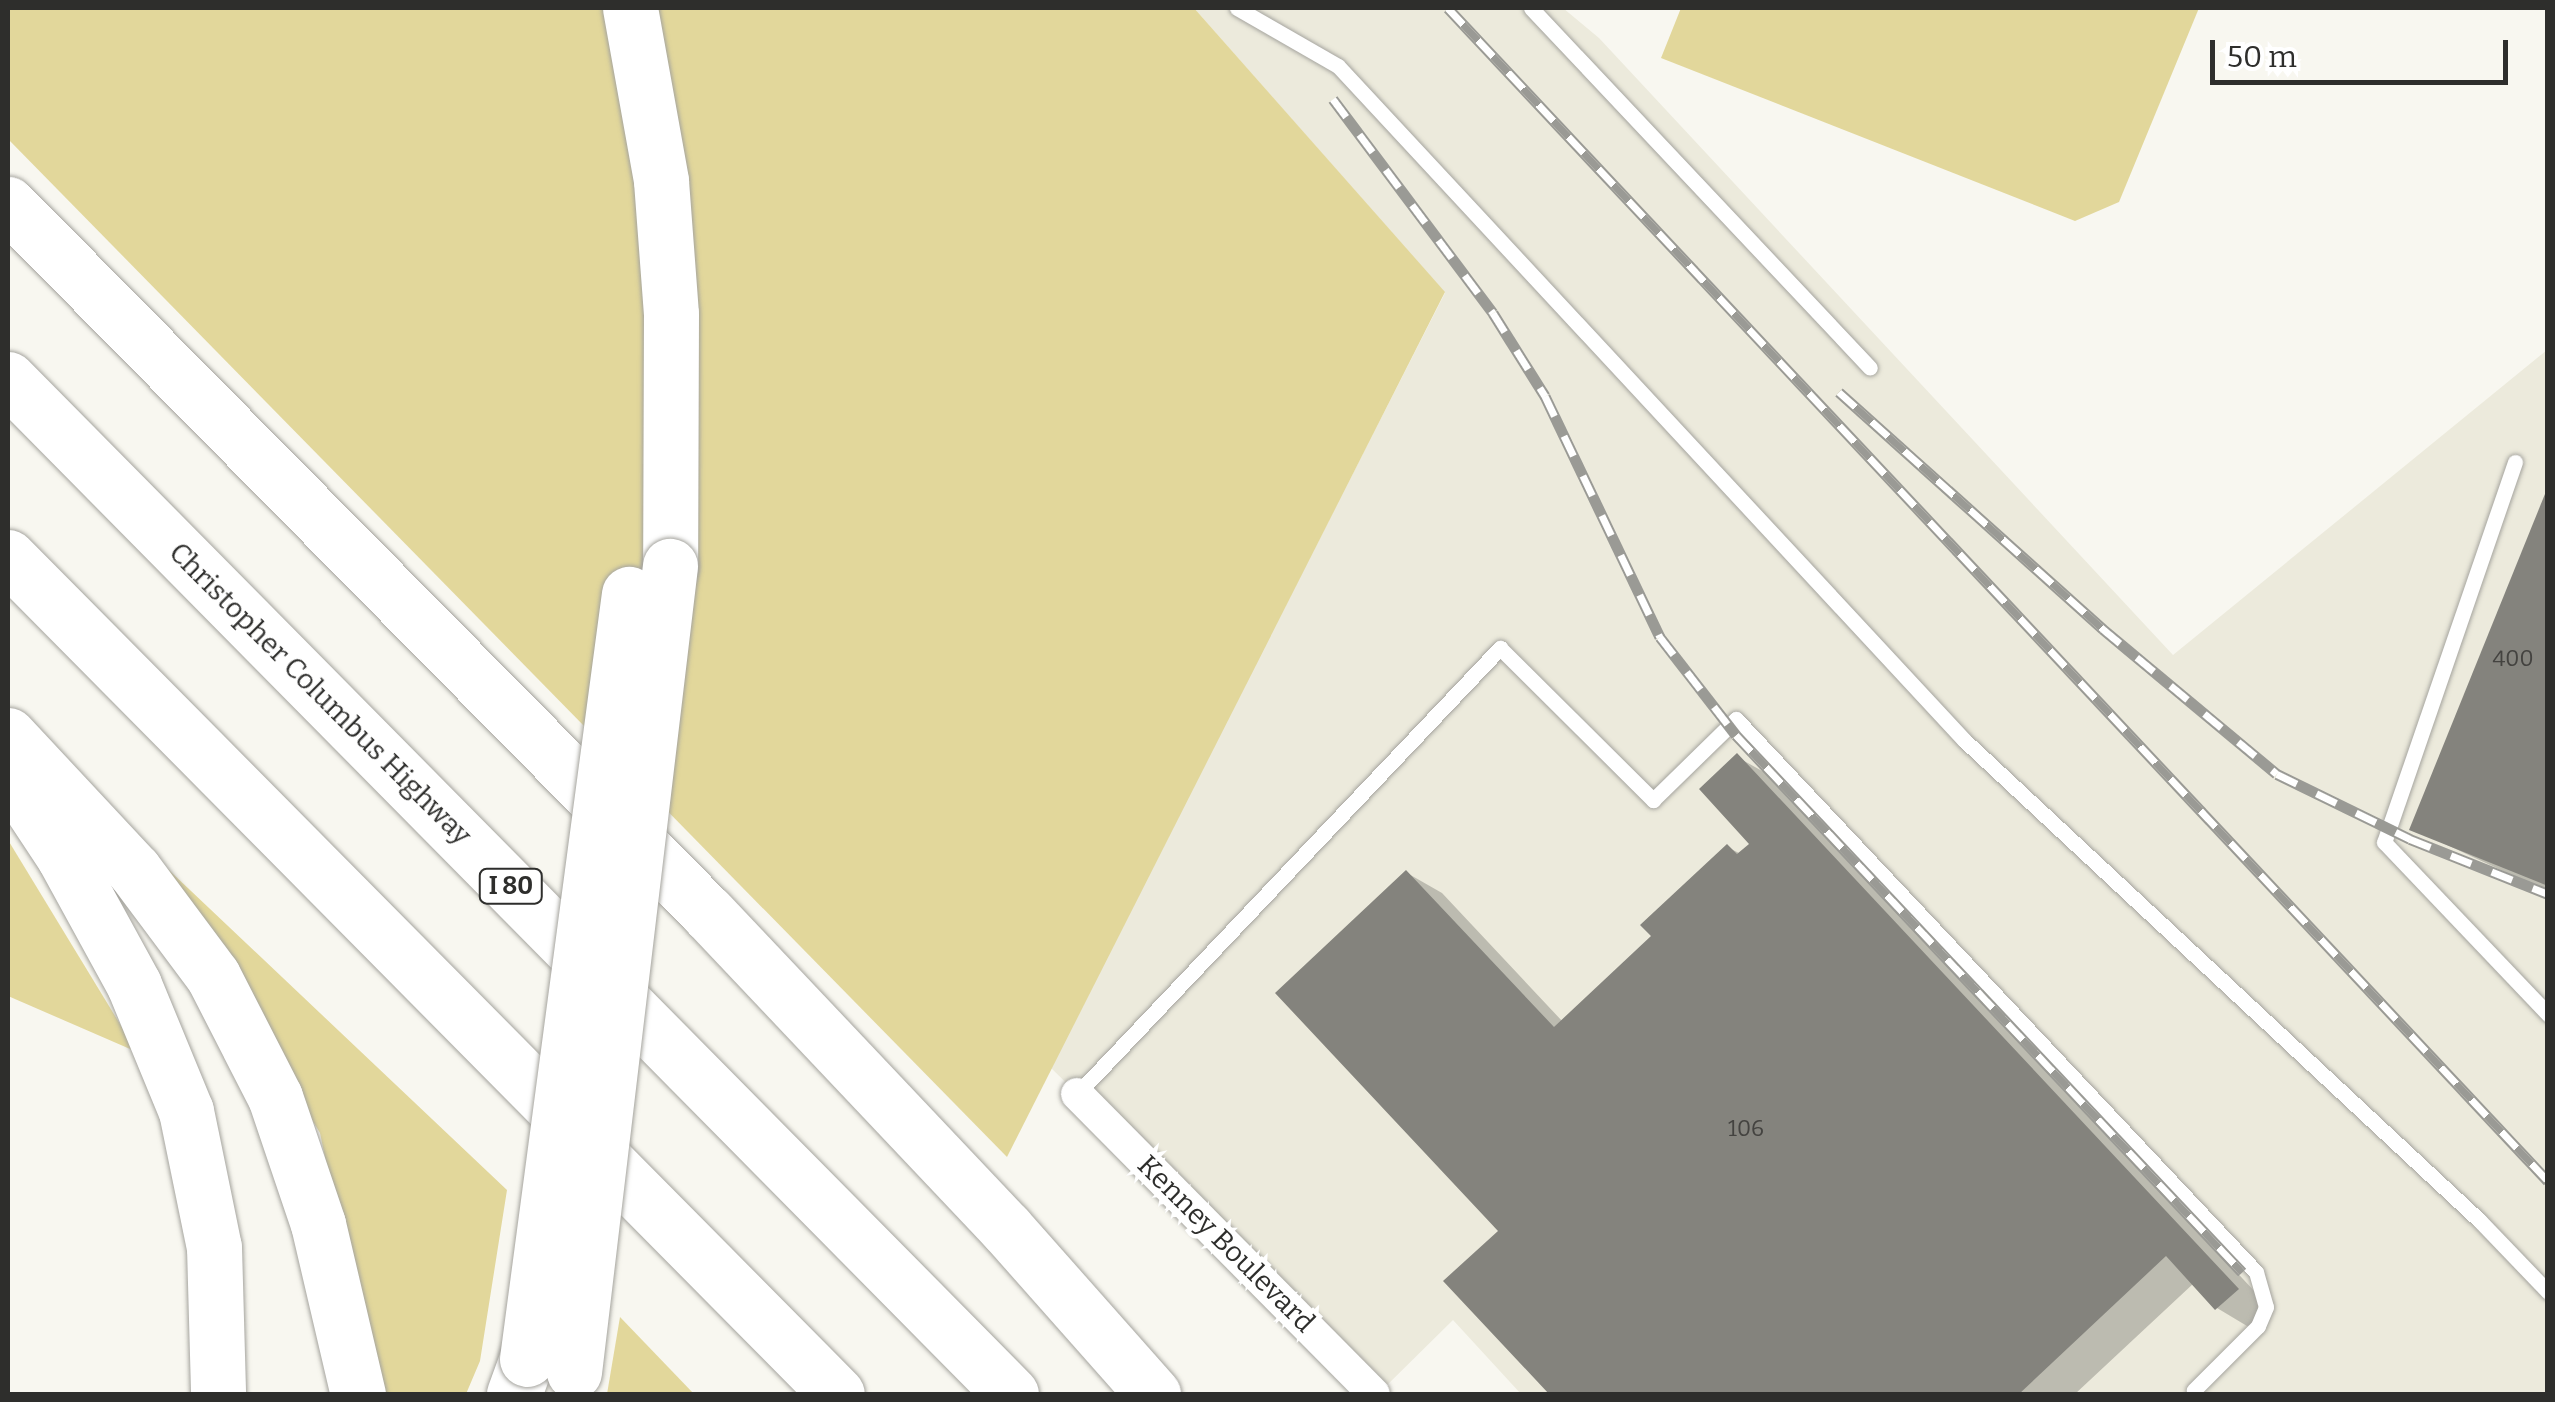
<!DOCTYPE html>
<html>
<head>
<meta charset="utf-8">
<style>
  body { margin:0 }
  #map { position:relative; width:2555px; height:1402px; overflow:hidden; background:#f8f7f0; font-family:Bitter,serif }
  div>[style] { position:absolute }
  .built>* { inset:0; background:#eceadc }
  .green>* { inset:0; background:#e2d79b }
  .shadow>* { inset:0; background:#0003 }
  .building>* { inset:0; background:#84837d }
  .roads { filter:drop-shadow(0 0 2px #a5a49e) drop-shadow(0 0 2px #a5a49e) }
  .lane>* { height:15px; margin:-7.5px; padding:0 7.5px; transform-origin:7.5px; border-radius:7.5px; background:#fff }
  .street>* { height:32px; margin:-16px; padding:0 16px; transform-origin:16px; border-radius:16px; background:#fff }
  .highway>* { height:55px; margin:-27.5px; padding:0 27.5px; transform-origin:27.5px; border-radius:27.5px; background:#fff }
  .rail>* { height:11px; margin-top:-5.5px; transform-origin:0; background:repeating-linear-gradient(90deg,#fff 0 22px,#9a9a95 0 44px); box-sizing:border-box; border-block:2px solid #9a9a95 }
  .bridges { filter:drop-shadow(0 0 2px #a5a49e) drop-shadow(0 0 2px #a5a49e) }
  .highway-bridge>* { height:55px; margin:-27.5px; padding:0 27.5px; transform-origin:27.5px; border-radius:27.5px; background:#fff }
  span { translate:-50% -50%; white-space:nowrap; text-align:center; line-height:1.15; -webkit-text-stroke:9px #fff; paint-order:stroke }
  .number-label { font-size:22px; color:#444340 }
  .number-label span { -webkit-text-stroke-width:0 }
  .shield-label span { padding:2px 8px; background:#fff; border:2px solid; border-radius:8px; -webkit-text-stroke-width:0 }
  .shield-label { font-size:25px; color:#2e2e2c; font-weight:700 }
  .street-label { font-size:28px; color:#2e2e2c }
  .frame { position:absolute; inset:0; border:10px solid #2e2e2c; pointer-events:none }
  .scale { position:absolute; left:2210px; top:40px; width:298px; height:45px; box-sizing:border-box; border:5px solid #2e2e2c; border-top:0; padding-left:12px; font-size:30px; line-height:35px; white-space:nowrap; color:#2e2e2c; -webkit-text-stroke:8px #fff; paint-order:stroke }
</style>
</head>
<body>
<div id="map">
  <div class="built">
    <i style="clip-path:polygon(1194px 8px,1563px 8px,1599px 38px,2173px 655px,2547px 350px,2547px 1394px,1521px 1394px,1453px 1320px,1381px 1391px,1050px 1067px,1445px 293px)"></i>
  </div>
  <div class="green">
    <i style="clip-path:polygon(8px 8px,1194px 8px,1445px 292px,1007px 1157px,8px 139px)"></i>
    <i style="clip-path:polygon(1681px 8px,2199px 8px,2119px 202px,2075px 221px,1661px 58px)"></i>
    <i style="clip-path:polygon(8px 840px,137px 1052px,8px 996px)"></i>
    <i style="clip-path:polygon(153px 855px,507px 1190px,480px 1361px,466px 1394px,374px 1394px,320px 1133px)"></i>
    <i style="clip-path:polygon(620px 1317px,694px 1394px,607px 1394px)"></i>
  </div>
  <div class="shadow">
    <i style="clip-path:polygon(2548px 495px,2548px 892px,2413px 829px)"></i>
    <i style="clip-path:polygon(1737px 757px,1773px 777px,2272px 1310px,2252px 1329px,2217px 1308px,2194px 1283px,2075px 1394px,1553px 1394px,1447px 1282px,1502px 1231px,1407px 873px,1442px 893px,1563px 1022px,1655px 936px,1727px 847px,1741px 854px,1753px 844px)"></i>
  </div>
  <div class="building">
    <i style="clip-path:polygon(2547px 489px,2548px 489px,2548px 886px,2409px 830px)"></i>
    <i style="clip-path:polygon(1737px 753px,2239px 1289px,2215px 1310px,2166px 1256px,2019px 1394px,1549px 1394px,1443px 1281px,1498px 1231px,1275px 993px,1406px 870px,1554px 1027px,1651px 936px,1640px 925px,1727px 844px,1737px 854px,1749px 844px,1699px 789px)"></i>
  </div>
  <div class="roads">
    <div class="lane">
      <i style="left:1237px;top:8px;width:116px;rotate:29.9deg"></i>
      <i style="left:1338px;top:66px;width:920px;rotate:47.11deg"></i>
      <i style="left:1964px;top:740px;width:705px;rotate:42.99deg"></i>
      <i style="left:2480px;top:1221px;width:98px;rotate:46.2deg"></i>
      <i style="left:1531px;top:8px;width:494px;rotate:46.7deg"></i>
      <i style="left:2515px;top:462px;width:402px;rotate:109deg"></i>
      <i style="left:2384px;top:842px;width:238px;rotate:46.4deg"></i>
      <i style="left:1077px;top:1094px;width:615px;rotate:-46.52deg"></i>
      <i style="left:1500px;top:648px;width:216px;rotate:44.8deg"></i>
      <i style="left:1653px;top:800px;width:116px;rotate:-44.3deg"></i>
      <i style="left:1736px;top:719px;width:759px;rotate:46.76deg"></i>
      <i style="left:2256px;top:1272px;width:36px;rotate:74deg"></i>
      <i style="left:2266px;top:1307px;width:21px;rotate:113deg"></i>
      <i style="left:2258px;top:1326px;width:91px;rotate:135deg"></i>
    </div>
    <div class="street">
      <i style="left:1077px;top:1094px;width:422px;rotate:45.3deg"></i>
    </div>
    <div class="highway">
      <i style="left:630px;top:8px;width:176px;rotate:79.8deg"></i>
      <i style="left:661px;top:181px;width:133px;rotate:85.7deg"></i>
      <i style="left:671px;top:314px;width:252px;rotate:90.2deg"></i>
      <i style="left:8px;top:204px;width:996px;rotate:45.37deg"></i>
      <i style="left:708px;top:913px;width:434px;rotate:46.6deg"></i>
      <i style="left:1006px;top:1228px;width:222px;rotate:48.5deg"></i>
      <i style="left:8px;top:379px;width:1427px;rotate:45.34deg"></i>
      <i style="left:8px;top:557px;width:1178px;rotate:45.28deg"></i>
      <i style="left:8px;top:735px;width:185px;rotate:47deg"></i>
      <i style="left:134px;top:870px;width:132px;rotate:53.3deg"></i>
      <i style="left:213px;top:976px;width:136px;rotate:62.9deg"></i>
      <i style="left:275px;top:1097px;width:134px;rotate:71.3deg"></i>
      <i style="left:318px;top:1224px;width:175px;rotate:76.8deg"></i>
      <i style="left:8px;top:772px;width:102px;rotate:56.6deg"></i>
      <i style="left:64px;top:857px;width:146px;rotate:61.3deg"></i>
      <i style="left:134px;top:985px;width:136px;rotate:67.6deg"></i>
      <i style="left:186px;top:1111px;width:139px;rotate:78.4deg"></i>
      <i style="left:214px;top:1247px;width:147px;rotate:88.4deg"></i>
      <i style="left:514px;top:1394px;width:37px;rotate:-70deg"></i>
    </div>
  </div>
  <div class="rail">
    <i style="left:1448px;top:8px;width:1608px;rotate:46.84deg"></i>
    <i style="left:1333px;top:99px;width:267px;rotate:53.2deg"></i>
    <i style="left:1493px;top:313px;width:98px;rotate:57.9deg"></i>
    <i style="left:1545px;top:396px;width:267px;rotate:64.5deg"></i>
    <i style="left:1660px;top:637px;width:124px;rotate:52.2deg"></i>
    <i style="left:1736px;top:735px;width:738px;rotate:46.7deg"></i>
    <i style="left:1839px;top:392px;width:355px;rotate:41.9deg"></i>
    <i style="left:2103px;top:629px;width:226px;rotate:39.8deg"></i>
    <i style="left:2277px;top:774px;width:148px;rotate:26deg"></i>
    <i style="left:2410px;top:839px;width:149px;rotate:21.7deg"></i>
  </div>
  <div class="bridges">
    <div class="highway-bridge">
      <i style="left:527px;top:1359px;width:772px;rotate:-82.41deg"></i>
      <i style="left:574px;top:1372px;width:812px;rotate:-83.21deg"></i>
    </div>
  </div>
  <div class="number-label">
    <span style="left:2513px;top:659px">400</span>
    <span style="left:1746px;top:1129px">106</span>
  </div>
  <div class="shield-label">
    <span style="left:511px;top:886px">I 80</span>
  </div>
  <div class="street-label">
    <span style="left:320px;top:694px;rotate:45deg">Christopher Columbus Highway</span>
    <span style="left:1226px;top:1244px;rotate:45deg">Kenney Boulevard</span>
  </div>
  <div class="frame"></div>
  <div class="scale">50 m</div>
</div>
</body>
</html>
